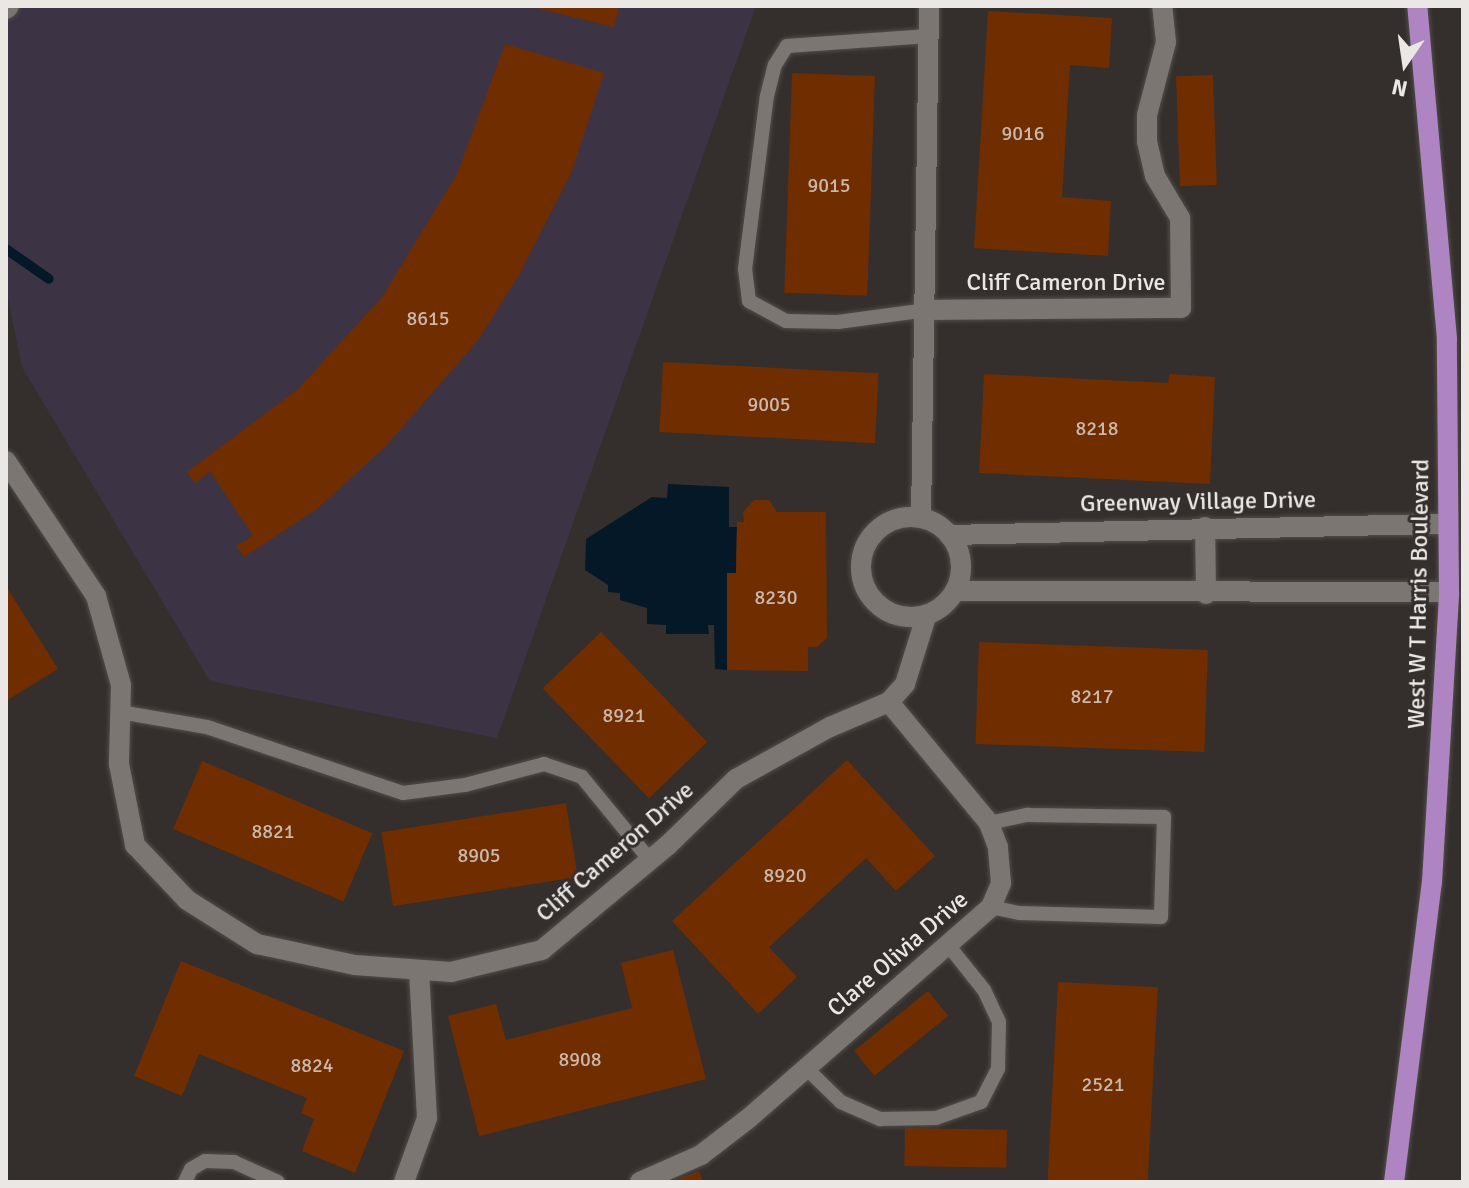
<!DOCTYPE html>
<html>
<head>
<meta charset="utf-8">
<style>
  body { margin:0 }
  #map { position:relative; width:1469px; height:1188px; overflow:hidden; background:#342f2c; font-family:Signika,sans-serif }
  div>[style] { position:absolute }
  .commercial>* { inset:0; background:#3c3444 }
  .water>* { inset:0; background:#041828 }
  .stream>* { height:10px; margin:-5px; padding:0 5px; transform-origin:5px; border-radius:5px; background:#041828 }
  .building>* { inset:0; background:#6f2d00; transform-origin:0 0 }
  .roads { filter:drop-shadow(0 0 2px #524d4a) drop-shadow(0 0 2px #524d4a) }
  .lane>* { height:14px; margin:-7px; padding:0 7px; transform-origin:7px; border-radius:7px; background:#7c7673 }
  .street>* { height:20px; margin:-10px; padding:0 10px; transform-origin:10px; border-radius:10px; background:#7c7673 }
  .street>.ring { margin:-10px; padding:0; box-sizing:content-box; background:none; border:20px solid #7c7673; border-radius:50% }
  .primary>* { height:20px; margin:-10px; padding:0 10px; transform-origin:10px; border-radius:10px; background:#ae85c2 }
  span { translate:-50% -50%; white-space:nowrap; text-align:center; line-height:1.15; -webkit-text-stroke:6px #342f2c; paint-order:stroke }
  .number-label { font-size:20px; color:#cbb8ac }
  .number-label span { -webkit-text-stroke-width:0 }
  .street-label { font-size:24px; color:#eae7e5 }
  .frame { position:absolute; inset:0; border:8px solid #eae7e5; pointer-events:none }
  .north { position:absolute; left:1365px; top:24px; width:80px; height:80px; -webkit-text-stroke:6px #342f2c; paint-order:stroke; rotate:193deg; font-size:22px; font-weight:700; line-height:32px; text-align:center; color:#eae7e5 }
  .north::after { content:''; display:block; margin:auto; width:28px; height:36px; background:#eae7e5; clip-path:polygon(50% 0,100% 100%,50% 72%,0 100%) }
</style>
</head>
<body>
<div id="map">
  <div class="commercial">
    <i style="clip-path:polygon(6px 6px,756px 6px,497px 738px,210px 681px,22px 367px,6px 289px)"></i>
  </div>
  <div class="water">
    <i style="clip-path:polygon(668px 484px,729px 487px,729px 527px,737px 527px,736px 573px,727px 574px,727px 670px,715px 669px,714px 625px,708px 625px,709px 634px,666px 634px,666px 625px,647px 624px,647px 608px,620px 600px,620px 593px,608px 592px,608px 585px,585px 570px,586px 539px,652px 497px,667px 498px)"></i>
  </div>
  <div class="stream">
    <i style="left:6px;top:249px;width:52px;rotate:34.9deg"></i>
  </div>
  <div class="building">
    <i style="clip-path:polygon(528px 6px,619px 6px,614px 27px)"></i>
    <i style="clip-path:polygon(988px 11px,1112px 18px,1109px 68px,1070px 65px,1062px 197px,1111px 201px,1108px 256px,974px 248px)"></i>
    <i style="clip-path:polygon(505px 44px,604px 73px,572px 171px,520px 273px,479px 339px,386px 446px,317px 509px,244px 557px,236px 546px,253px 536px,210px 471px,195px 483px,187px 472px,298px 389px,382px 297px,457px 174px)"></i>
    <i style="left:792px;top:73px;width:83px;height:220px;rotate:2deg"></i>
    <i style="left:1213px;top:75px;width:110px;height:37px;rotate:88deg"></i>
    <i style="left:663px;top:362px;width:216px;height:70px;rotate:3deg"></i>
    <i style="clip-path:polygon(984px 374px,1168px 383px,1169px 374px,1215px 377px,1210px 484px,979px 473px)"></i>
    <i style="clip-path:polygon(754px 500px,769px 500px,777px 512px,826px 512px,827px 638px,817px 647px,808px 647px,808px 671px,727px 670px,727px 573px,736px 573px,737px 522px,744px 522px,743px 512px)"></i>
    <i style="clip-path:polygon(6px 586px,58px 669px,6px 701px)"></i>
    <i style="left:601px;top:632px;width:153px;height:81px;rotate:46deg"></i>
    <i style="left:979px;top:642px;width:229px;height:102px;rotate:2deg"></i>
    <i style="clip-path:polygon(847px 760px,935px 856px,896px 891px,866px 858px,769px 947px,797px 977px,758px 1014px,672px 921px)"></i>
    <i style="left:202px;top:761px;width:185px;height:74px;rotate:23deg"></i>
    <i style="left:566px;top:803px;width:75px;height:187px;rotate:81deg"></i>
    <i style="clip-path:polygon(673px 950px,706px 1079px,479px 1136px,448px 1016px,496px 1004px,506px 1040px,632px 1008px,621px 963px)"></i>
    <i style="clip-path:polygon(181px 961px,404px 1051px,355px 1173px,302px 1151px,314px 1119px,301px 1113px,307px 1098px,199px 1054px,182px 1096px,134px 1076px)"></i>
    <i style="left:1058px;top:982px;width:100px;height:200px;rotate:3deg"></i>
    <i style="left:928px;top:991px;width:32px;height:95px;rotate:51deg"></i>
    <i style="left:905px;top:1128px;width:102px;height:38px;rotate:1deg"></i>
    <i style="clip-path:polygon(699px 1171px,703px 1182px,670px 1182px)"></i>
  </div>
  <div class="roads">
    <div class="lane">
      <i style="left:927px;top:310px;width:90px;rotate:172.3deg"></i>
      <i style="left:838px;top:322px;width:52px;rotate:-178.9deg"></i>
      <i style="left:786px;top:321px;width:42px;rotate:-151.6deg"></i>
      <i style="left:749px;top:301px;width:32px;rotate:-97deg"></i>
      <i style="left:745px;top:269px;width:174px;rotate:-82.8deg"></i>
      <i style="left:767px;top:96px;width:32px;rotate:-76deg"></i>
      <i style="left:775px;top:65px;width:22px;rotate:-58deg"></i>
      <i style="left:787px;top:46px;width:142px;rotate:-4deg"></i>
      <i style="left:120px;top:712px;width:88px;rotate:9.8deg"></i>
      <i style="left:207px;top:727px;width:207px;rotate:18.6deg"></i>
      <i style="left:403px;top:793px;width:63px;rotate:-7.4deg"></i>
      <i style="left:465px;top:785px;width:82px;rotate:-14.9deg"></i>
      <i style="left:544px;top:764px;width:40px;rotate:18.9deg"></i>
      <i style="left:582px;top:777px;width:107px;rotate:50.7deg"></i>
      <i style="left:989px;top:823px;width:40px;rotate:-12deg"></i>
      <i style="left:1028px;top:815px;width:136px;rotate:0.8deg"></i>
      <i style="left:1164px;top:817px;width:100px;rotate:91.7deg"></i>
      <i style="left:1161px;top:917px;width:142px;rotate:-178.4deg"></i>
      <i style="left:1019px;top:913px;width:29px;rotate:-168deg"></i>
      <i style="left:806px;top:1068px;width:49px;rotate:44.2deg"></i>
      <i style="left:841px;top:1102px;width:43px;rotate:23.6deg"></i>
      <i style="left:880px;top:1119px;width:56px;rotate:-1deg"></i>
      <i style="left:936px;top:1118px;width:48px;rotate:-19.6deg"></i>
      <i style="left:981px;top:1102px;width:37px;rotate:-63deg"></i>
      <i style="left:998px;top:1069px;width:47px;rotate:-88.8deg"></i>
      <i style="left:999px;top:1022px;width:35px;rotate:-115deg"></i>
      <i style="left:984px;top:990px;width:58px;rotate:-128.7deg"></i>
      <i style="left:185px;top:1182px;width:14px;rotate:-65deg"></i>
      <i style="left:191px;top:1169px;width:16px;rotate:-30deg"></i>
      <i style="left:205px;top:1161px;width:29px;rotate:2deg"></i>
      <i style="left:234px;top:1162px;width:48px;rotate:24.4deg"></i>
    </div>
    <div class="street">
      <i style="left:6px;top:9px;width:4px;rotate:-45deg"></i>
      <i style="left:927px;top:310px;width:254px;rotate:-0.5deg"></i>
      <i style="left:1181px;top:308px;width:90px;rotate:-90.6deg"></i>
      <i style="left:1180px;top:218px;width:49px;rotate:-120.8deg"></i>
      <i style="left:1155px;top:176px;width:36px;rotate:-103deg"></i>
      <i style="left:1147px;top:141px;width:26px;rotate:-90deg"></i>
      <i style="left:1147px;top:115px;width:75px;rotate:-75.4deg"></i>
      <i style="left:1166px;top:42px;width:36px;rotate:-96deg"></i>
      <i style="left:6px;top:461px;width:162px;rotate:56.3deg"></i>
      <i style="left:96px;top:596px;width:92px;rotate:74.3deg"></i>
      <i style="left:121px;top:685px;width:79px;rotate:91.5deg"></i>
      <i style="left:119px;top:764px;width:83px;rotate:78.8deg"></i>
      <i style="left:135px;top:845px;width:76px;rotate:46.6deg"></i>
      <i style="left:187px;top:900px;width:83px;rotate:32.2deg"></i>
      <i style="left:257px;top:944px;width:100px;rotate:12.1deg"></i>
      <i style="left:355px;top:965px;width:96px;rotate:4.2deg"></i>
      <i style="left:451px;top:972px;width:94px;rotate:-13.6deg"></i>
      <i style="left:542px;top:950px;width:163px;rotate:-39.8deg"></i>
      <i style="left:667px;top:846px;width:96px;rotate:-44.2deg"></i>
      <i style="left:736px;top:779px;width:107px;rotate:-29deg"></i>
      <i style="left:830px;top:727px;width:64px;rotate:-23deg"></i>
      <i style="left:889px;top:702px;width:24px;rotate:-48deg"></i>
      <i style="left:905px;top:684px;width:73px;rotate:-72.6deg"></i>
      <i class="ring" style="left:861px;top:517px;width:80px;height:80px"></i>
      <i style="left:921px;top:518px;width:512px;rotate:-89.1deg"></i>
      <i style="left:1205px;top:527px;width:67px;rotate:89.1deg"></i>
      <i style="left:950px;top:535px;width:498px;rotate:-1.3deg"></i>
      <i style="left:955px;top:591px;width:494px;rotate:0.1deg"></i>
      <i style="left:404px;top:1182px;width:68px;rotate:-70.2deg"></i>
      <i style="left:427px;top:1118px;width:148px;rotate:-93.1deg"></i>
      <i style="left:640px;top:1182px;width:67px;rotate:-23.9deg"></i>
      <i style="left:701px;top:1155px;width:61px;rotate:-37.6deg"></i>
      <i style="left:749px;top:1118px;width:321px;rotate:-41.1deg"></i>
      <i style="left:991px;top:907px;width:26px;rotate:-67deg"></i>
      <i style="left:1001px;top:883px;width:36px;rotate:-95deg"></i>
      <i style="left:998px;top:847px;width:26px;rotate:-111deg"></i>
      <i style="left:989px;top:823px;width:157px;rotate:-129.6deg"></i>
    </div>
    <div class="primary">
      <i style="left:1394px;top:1182px;width:302px;rotate:-82.8deg"></i>
      <i style="left:1432px;top:882px;width:290px;rotate:-86.6deg"></i>
      <i style="left:1449px;top:592px;width:253px;rotate:-90.5deg"></i>
      <i style="left:1447px;top:339px;width:334px;rotate:-95.1deg"></i>
    </div>
  </div>
  <div class="number-label">
    <span style="left:1023px;top:133px">9016</span>
    <span style="left:829px;top:185px">9015</span>
    <span style="left:428px;top:318px">8615</span>
    <span style="left:769px;top:404px">9005</span>
    <span style="left:1097px;top:428px">8218</span>
    <span style="left:776px;top:597px">8230</span>
    <span style="left:1092px;top:696px">8217</span>
    <span style="left:624px;top:715px">8921</span>
    <span style="left:273px;top:831px">8821</span>
    <span style="left:479px;top:855px">8905</span>
    <span style="left:785px;top:875px">8920</span>
    <span style="left:580px;top:1059px">8908</span>
    <span style="left:312px;top:1065px">8824</span>
    <span style="left:1103px;top:1084px">2521</span>
  </div>
  <div class="street-label">
    <span style="left:1066px;top:283px">Cliff Cameron Drive</span>
    <span style="left:1198px;top:502px;rotate:-1deg">Greenway Village Drive</span>
    <span style="left:1419px;top:594px;rotate:-89deg">West W T Harris Boulevard</span>
    <span style="left:615px;top:852px;rotate:-41deg">Cliff Cameron Drive</span>
    <span style="left:898px;top:954px;rotate:-41deg">Clare Olivia Drive</span>
  </div>
  <div class="frame"></div>
  <div class="north">N</div>
</div>
</body>
</html>
